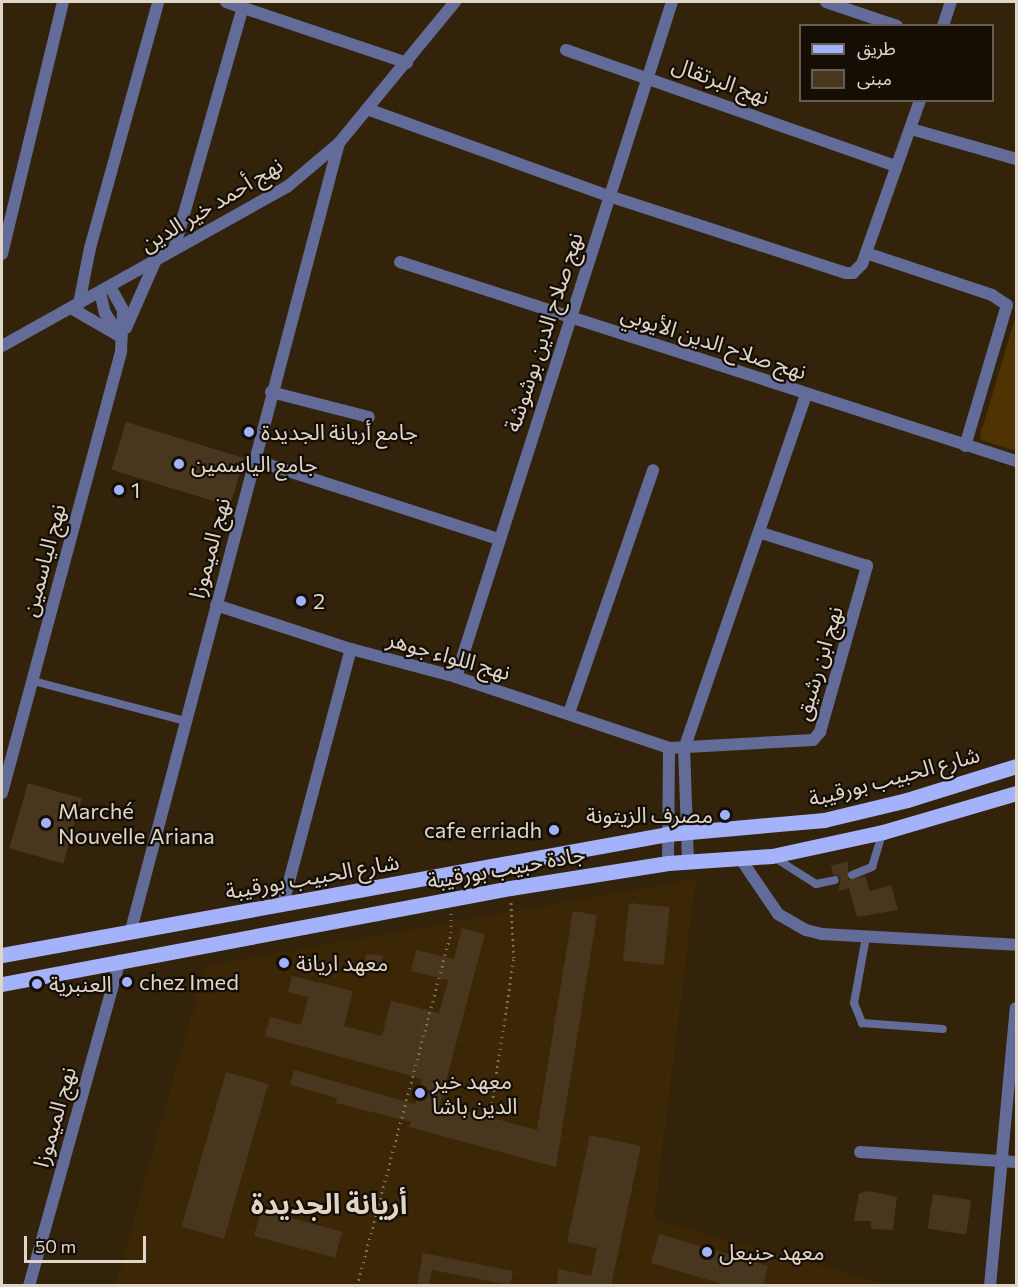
<!DOCTYPE html>
<html>
<head>
<meta charset="utf-8">
<style>
  body { margin:0 }
  #map { position:relative; width:1018px; height:1287px; overflow:hidden; background:#33230a; font-family:Commissioner,"Noto Sans Arabic",sans-serif }
  div>[style] { position:absolute }
  .built>* { inset:0; background:#3b2706 }
  .green>* { inset:0; background:#4f3402 }
  .building>* { inset:0; background:#48371e; transform-origin:0 0 }
  .path>* { height:3px; margin-top:-1.5px; transform-origin:0; background:repeating-linear-gradient(90deg,#7d705b 0 1.5px,transparent 0 6px) }
  .lane>* { height:8px; margin:-4px; padding:0 4px; transform-origin:4px; border-radius:4px; background:#636c98 }
  .street>* { height:12px; margin:-6px; padding:0 6px; transform-origin:6px; border-radius:6px; background:#636c98 }
  .primary>* { height:15px; margin:-7.5px; padding:0 7.5px; transform-origin:7.5px; border-radius:7.5px; background:#a4b2fb }
  .dots>* { width:16px; height:16px; translate:-50% -50%; box-sizing:border-box; border:3px solid #150e05; border-radius:50% }
  span { translate:-50% -50%; white-space:nowrap; text-align:center; line-height:1.15; -webkit-text-stroke:4.5px #150e05; paint-order:stroke }
  .street-label { font-size:22px; color:#e0d6c8 }
  .poi-label { font-size:22px; color:#e0d6c8 }
  .left { translate:0 -50%; text-align:left }
  .right { translate:-100% -50%; text-align:right }
  .district-label { font-size:28px; color:#e0d6c8; font-weight:700 }
  .frame { position:absolute; inset:0; border:3px solid #e0d6c8; pointer-events:none }
  .legend { position:absolute; left:799px; top:24px; width:195px; height:78px; box-sizing:border-box; background:#150e05; border:2px solid #665e53; margin:0; padding:8px 10px; list-style:none; font-size:18px; color:#e0d6c8 }
  .legend li { display:flex; align-items:center; gap:12px; height:30px }
  .legend b { width:30px; border:2px solid #665e53 }
  .scale { position:absolute; left:24px; top:1236px; width:122px; height:27px; box-sizing:border-box; border:3px solid #e0d6c8; border-top:0; padding-left:8px; font-size:18px; line-height:21px; white-space:nowrap; color:#e0d6c8; -webkit-text-stroke:4px #150e05; paint-order:stroke }
</style>
</head>
<body>
<div id="map">
  <div class="built">
    <i style="clip-path:polygon(696px 879px,654px 1219px,888px 1285px,115px 1286px,205px 966px)"></i>
  </div>
  <div class="green">
    <i style="clip-path:polygon(1016px 315px,1016px 451px,981px 440px,980px 436px)"></i>
  </div>
  <div class="building">
    <i style="left:126px;top:422px;width:124px;height:50px;rotate:17deg"></i>
    <i style="left:28px;top:783px;width:56px;height:68px;rotate:16deg"></i>
    <i style="clip-path:polygon(848px 861px,848px 880px,865px 876px,870px 891px,891px 885px,898px 910px,857px 917px,849px 888px,838px 891px,841px 878px,833px 874px,831px 866px)"></i>
    <i style="left:629px;top:903px;width:41px;height:58px;rotate:6deg"></i>
    <i style="clip-path:polygon(573px 911px,597px 915px,556px 1167px,409px 1127px,411px 1122px,336px 1103px,337px 1098px,290px 1085px,294px 1070px,415px 1104px,422px 1079px,265px 1036px,270px 1017px,301px 1025px,308px 997px,288px 992px,292px 976px,353px 991px,344px 1026px,382px 1036px,391px 1001px,439px 1013px,448px 980px,411px 971px,416px 950px,454px 959px,462px 928px,485px 934px,440px 1104px,537px 1130px)"></i>
    <i style="left:366px;top:954px;width:17px;height:13px;rotate:7deg"></i>
    <i style="left:226px;top:1072px;width:44px;height:161px;rotate:16deg"></i>
    <i style="clip-path:polygon(590px 1135px,641px 1146px,611px 1286px,556px 1286px,559px 1269px,591px 1276px,597px 1248px,567px 1242px)"></i>
    <i style="clip-path:polygon(869px 1191px,897px 1197px,893px 1230px,871px 1229px,871px 1221px,854px 1221px,859px 1193px)"></i>
    <i style="left:933px;top:1194px;width:39px;height:35px;rotate:9deg"></i>
    <i style="left:261px;top:1210px;width:84px;height:27px;rotate:15deg"></i>
    <i style="clip-path:polygon(659px 1234px,768px 1266px,763px 1286px,729px 1286px,651px 1263px)"></i>
    <i style="clip-path:polygon(423px 1253px,513px 1271px,510px 1285px,432px 1270px,429px 1286px,417px 1286px)"></i>
  </div>
  <div class="path">
    <i style="left:492px;top:1103px;width:147px;rotate:-81.4deg"></i>
    <i style="left:514px;top:958px;width:56px;rotate:-93.1deg"></i>
    <i style="left:357px;top:1286px;width:365px;rotate:-75.1deg"></i>
    <i style="left:451px;top:933px;width:20px;rotate:-90deg"></i>
  </div>
  <div class="lane">
    <i style="left:33px;top:681px;width:158px;rotate:14.7deg"></i>
    <i style="left:772px;top:856px;width:52px;rotate:32.5deg"></i>
    <i style="left:816px;top:884px;width:19px;rotate:-12deg"></i>
    <i style="left:852px;top:875px;width:22px;rotate:-22deg"></i>
    <i style="left:872px;top:867px;width:37px;rotate:-73deg"></i>
    <i style="left:866px;top:937px;width:67px;rotate:100.3deg"></i>
    <i style="left:854px;top:1003px;width:22px;rotate:68deg"></i>
    <i style="left:862px;top:1023px;width:81px;rotate:4.2deg"></i>
  </div>
  <div class="street">
    <i style="left:226px;top:2px;width:191px;rotate:18.6deg"></i>
    <i style="left:826px;top:2px;width:75px;rotate:18.7deg"></i>
    <i style="left:943px;top:26px;width:25px;rotate:-72deg"></i>
    <i style="left:566px;top:50px;width:349px;rotate:19.4deg"></i>
    <i style="left:367px;top:109px;width:257px;rotate:19.8deg"></i>
    <i style="left:609px;top:196px;width:249px;rotate:18deg"></i>
    <i style="left:846px;top:273px;width:7px"></i>
    <i style="left:853px;top:273px;width:13px;rotate:-45deg"></i>
    <i style="left:862px;top:264px;width:174px;rotate:-70.5deg"></i>
    <i style="left:911px;top:129px;width:109px;rotate:15.9deg"></i>
    <i style="left:174px;top:249px;width:252px;rotate:-74.1deg"></i>
    <i style="left:866px;top:253px;width:133px;rotate:18.4deg"></i>
    <i style="left:992px;top:295px;width:18px;rotate:34deg"></i>
    <i style="left:1007px;top:305px;width:147px;rotate:106.6deg"></i>
    <i style="left:2px;top:254px;width:259px;rotate:-76.4deg"></i>
    <i style="left:400px;top:262px;width:647px;rotate:17.9deg"></i>
    <i style="left:100px;top:292px;width:22px;rotate:77deg"></i>
    <i style="left:105px;top:313px;width:24px;rotate:57deg"></i>
    <i style="left:79px;top:304px;width:57px;rotate:-78.9deg"></i>
    <i style="left:90px;top:248px;width:255px;rotate:-74.5deg"></i>
    <i style="left:71px;top:308px;width:58px;rotate:30.1deg"></i>
    <i style="left:126px;top:328px;width:72px;rotate:-66.3deg"></i>
    <i style="left:2px;top:346px;width:326px;rotate:-29.2deg"></i>
    <i style="left:287px;top:187px;width:68px;rotate:-40.2deg"></i>
    <i style="left:339px;top:143px;width:183px;rotate:-50.6deg"></i>
    <i style="left:271px;top:392px;width:101px;rotate:14.3deg"></i>
    <i style="left:254px;top:460px;width:256px;rotate:17.9deg"></i>
    <i style="left:216px;top:605px;width:142px;rotate:18.1deg"></i>
    <i style="left:351px;top:649px;width:109px;rotate:14.9deg"></i>
    <i style="left:456px;top:677px;width:225px;rotate:18.4deg"></i>
    <i style="left:669px;top:748px;width:144px;rotate:-3.2deg"></i>
    <i style="left:813px;top:740px;width:11px;rotate:-49deg"></i>
    <i style="left:820px;top:732px;width:173px;rotate:-74.2deg"></i>
    <i style="left:867px;top:566px;width:111px;rotate:-162.7deg"></i>
    <i style="left:456px;top:677px;width:709px;rotate:-72.26deg"></i>
    <i style="left:569px;top:713px;width:257px;rotate:-70.9deg"></i>
    <i style="left:2px;top:793px;width:458px;rotate:-74.9deg"></i>
    <i style="left:121px;top:351px;width:41px;rotate:-87.2deg"></i>
    <i style="left:123px;top:310px;width:26px;rotate:-119deg"></i>
    <i style="left:740px;top:858px;width:68px;rotate:55.8deg"></i>
    <i style="left:778px;top:914px;width:32px;rotate:30deg"></i>
    <i style="left:806px;top:930px;width:16px;rotate:14deg"></i>
    <i style="left:822px;top:934px;width:194px;rotate:3.2deg"></i>
    <i style="left:688px;top:861px;width:112px;rotate:-92deg"></i>
    <i style="left:684px;top:749px;width:375px;rotate:-71deg"></i>
    <i style="left:668px;top:863px;width:115px;rotate:-89.5deg"></i>
    <i style="left:283px;top:904px;width:264px;rotate:-75.1deg"></i>
    <i style="left:131px;top:930px;width:814px;rotate:-75.2deg"></i>
    <i style="left:860px;top:1152px;width:156px;rotate:3.7deg"></i>
    <i style="left:29px;top:1286px;width:338px;rotate:-74.4deg"></i>
    <i style="left:990px;top:1286px;width:279px;rotate:-84.7deg"></i>
  </div>
  <div class="primary">
    <i style="left:2px;top:955px;width:676px;rotate:-10.31deg"></i>
    <i style="left:667px;top:834px;width:158px;rotate:-5.1deg"></i>
    <i style="left:824px;top:820px;width:85px;rotate:-13.5deg"></i>
    <i style="left:907px;top:800px;width:114px;rotate:-17.3deg"></i>
    <i style="left:2px;top:984px;width:517px;rotate:-10.7deg"></i>
    <i style="left:510px;top:888px;width:160px;rotate:-9deg"></i>
    <i style="left:668px;top:863px;width:104px;rotate:-3.9deg"></i>
    <i style="left:772px;top:856px;width:114px;rotate:-12.2deg"></i>
    <i style="left:883px;top:832px;width:139px;rotate:-16.3deg"></i>
  </div>
  <div class="dots">
    <i style="left:249px;top:432px;background:#a3b2fd"></i>
    <i style="left:179px;top:464px;background:#a3b2fd"></i>
    <i style="left:119px;top:490px;background:#a3b2fd"></i>
    <i style="left:301px;top:601px;background:#a3b2fd"></i>
    <i style="left:725px;top:815px;background:#a3b2fd"></i>
    <i style="left:46px;top:823px;background:#a3b2fd"></i>
    <i style="left:554px;top:830px;background:#a3b2fd"></i>
    <i style="left:284px;top:963px;background:#a3b2fd"></i>
    <i style="left:127px;top:982px;background:#a3b2fd"></i>
    <i style="left:37px;top:984px;background:#a3b2fd"></i>
    <i style="left:420px;top:1093px;background:#a3b2fd"></i>
    <i style="left:707px;top:1252px;background:#a3b2fd"></i>
  </div>
  <div class="street-label">
    <span style="left:721px;top:80px;rotate:20deg">نهج البرتقال</span>
    <span style="left:211px;top:204px;rotate:-31deg">نهج أحمد خير الدين</span>
    <span style="left:543px;top:332px;rotate:-72deg">نهج صلاح الدين بوشوشة</span>
    <span style="left:714px;top:342px;rotate:18deg">نهج صلاح الدين الأيوبي</span>
    <span style="left:209px;top:548px;rotate:-75deg">نهج الميموزا</span>
    <span style="left:43px;top:560px;rotate:-75deg">نهج الياسمين</span>
    <span style="left:449px;top:655px;rotate:16deg">نهج اللواء جوهر</span>
    <span style="left:818px;top:663px;rotate:-73deg">نهج ابن رشيق</span>
    <span style="left:894px;top:776px;rotate:-15deg">شارع الحبيب بورقيبة</span>
    <span style="left:506px;top:867px;rotate:-10deg">جادة حبيب بورقيبة</span>
    <span style="left:312px;top:876px;rotate:-10deg">شارع الحبيب بورقيبة</span>
    <span style="left:54px;top:1117px;rotate:-74deg">نهج الميموزا</span>
  </div>
  <div class="poi-label">
    <span class="left" style="left:261px;top:432px">جامع أريانة الجديدة</span>
    <span class="left" style="left:191px;top:464px">جامع الياسمين</span>
    <span class="left" style="left:131px;top:490px">1</span>
    <span class="left" style="left:313px;top:601px">2</span>
    <span class="left" style="left:58px;top:823px">Marché<br>Nouvelle Ariana</span>
    <span class="right" style="left:713px;top:815px">مصرف الزيتونة</span>
    <span class="right" style="left:542px;top:830px">cafe erriadh</span>
    <span class="left" style="left:296px;top:963px">معهد اريانة</span>
    <span class="left" style="left:139px;top:982px">chez Imed</span>
    <span class="left" style="left:49px;top:984px">العنبرية</span>
    <span class="left" style="left:432px;top:1093px">معهد خير<br>الدين باشا</span>
    <span class="left" style="left:719px;top:1252px">معهد حنبعل</span>
  </div>
  <div class="district-label">
    <span style="left:329px;top:1203px">أريانة الجديدة</span>
  </div>
  <div class="frame"></div>
  <ul class="legend">
  <li><b style="height:8px;background:#a4b2fb"></b>طريق</li>
  <li><b style="height:16px;background:#48371e"></b>مبنى</li>
  </ul>
  <div class="scale">50 m</div>
</div>
</body>
</html>
